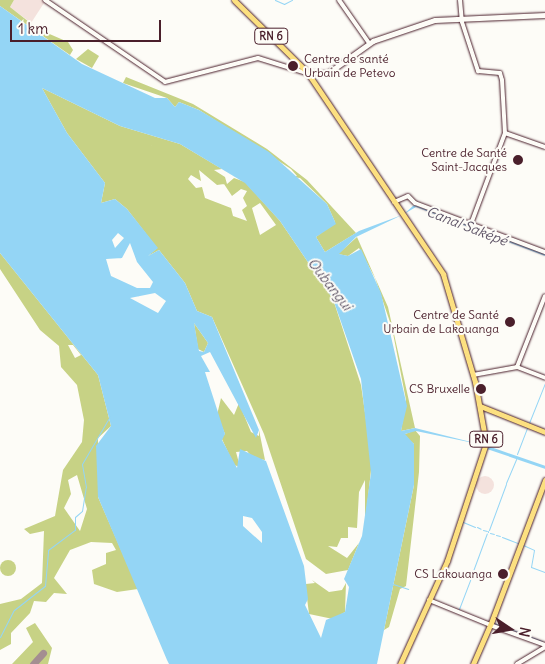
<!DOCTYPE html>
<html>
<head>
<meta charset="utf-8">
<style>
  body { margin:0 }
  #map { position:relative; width:545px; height:664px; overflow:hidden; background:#fdfcf7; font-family:Delius,sans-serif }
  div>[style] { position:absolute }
  .built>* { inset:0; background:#f4e2dd }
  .round { border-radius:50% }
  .green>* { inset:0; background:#c7d285 }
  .water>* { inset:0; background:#94d5f5 }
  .stream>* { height:1px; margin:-0.5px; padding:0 0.5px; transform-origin:0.5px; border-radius:0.5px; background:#94d5f5 }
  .river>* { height:3px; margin:-1.5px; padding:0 1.5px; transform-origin:1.5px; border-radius:1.5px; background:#94d5f5 }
  .runway>* { height:7px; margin:-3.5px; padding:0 3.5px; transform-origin:3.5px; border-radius:3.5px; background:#a48e91 }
  .roads { filter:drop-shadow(0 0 1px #4a1f2b) drop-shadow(0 0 1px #4a1f2b) }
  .tertiary>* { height:4px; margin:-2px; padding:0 2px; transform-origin:2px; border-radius:2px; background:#fdfcf7 }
  .secondary>* { height:4.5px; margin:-2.25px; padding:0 2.25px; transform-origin:2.25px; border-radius:2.25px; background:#fdfcf7 }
  .primary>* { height:5px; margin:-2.5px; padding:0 2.5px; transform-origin:2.5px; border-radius:2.5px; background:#fce080 }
  .dots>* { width:14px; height:14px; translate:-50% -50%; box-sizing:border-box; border:2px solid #fdfcf7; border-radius:50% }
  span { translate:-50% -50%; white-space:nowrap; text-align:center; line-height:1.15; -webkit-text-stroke:4px #fdfcf7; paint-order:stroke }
  .shield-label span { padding:1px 4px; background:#fdfcf7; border:1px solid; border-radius:4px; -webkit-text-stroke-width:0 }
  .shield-label { font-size:11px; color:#4a1f2b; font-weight:700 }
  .poi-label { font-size:12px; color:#4a1f2b }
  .left { translate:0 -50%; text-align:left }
  .right { translate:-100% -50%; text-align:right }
  .water-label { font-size:14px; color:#605668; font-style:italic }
  .north { position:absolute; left:485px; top:604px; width:50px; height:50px; -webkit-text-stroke:4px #fdfcf7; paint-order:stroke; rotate:102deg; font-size:14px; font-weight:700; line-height:20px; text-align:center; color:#4a1f2b }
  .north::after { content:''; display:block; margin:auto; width:18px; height:22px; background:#4a1f2b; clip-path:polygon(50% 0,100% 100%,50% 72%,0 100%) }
  .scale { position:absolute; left:10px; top:20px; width:151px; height:22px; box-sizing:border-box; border:2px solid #4a1f2b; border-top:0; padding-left:6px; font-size:15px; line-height:18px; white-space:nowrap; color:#4a1f2b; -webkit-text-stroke:4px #fdfcf7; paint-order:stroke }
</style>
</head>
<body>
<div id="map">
  <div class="built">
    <i style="clip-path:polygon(14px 0,46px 0,31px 23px,10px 7px)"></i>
    <i class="round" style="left:476px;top:476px;width:18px;height:18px"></i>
  </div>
  <div class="green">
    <i style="clip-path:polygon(0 0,14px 0,10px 7px,38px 29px,68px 42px,73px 50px,70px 55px,0 6px)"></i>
    <i style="clip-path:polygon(88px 49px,99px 56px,92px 68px,76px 59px)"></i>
    <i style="clip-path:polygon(126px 77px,193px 104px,267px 149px,307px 180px,356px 233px,325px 252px,316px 237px,335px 222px,327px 204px,300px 178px,291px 177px,297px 176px,291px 169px,199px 110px,179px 102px,175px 107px,167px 98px,123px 83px)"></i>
    <i style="clip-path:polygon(evenodd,42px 88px,120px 126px,180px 144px,222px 169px,214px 170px,225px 177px,227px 184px,234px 178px,245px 182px,280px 221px,333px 299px,361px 385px,372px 461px,365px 525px,365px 480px,359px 492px,357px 528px,348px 527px,348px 538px,341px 538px,337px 547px,328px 546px,347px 558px,359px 543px,348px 570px,326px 574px,306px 559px,264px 434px,212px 317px,197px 311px,185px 283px,159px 250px,148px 256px,157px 248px,127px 209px,115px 199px,101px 203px,105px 183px,67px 133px,42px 88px,199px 170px,217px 185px,224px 184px,232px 196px,241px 189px,247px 191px,243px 198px,247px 206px,242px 210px,247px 221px,233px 216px,231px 208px,205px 198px,202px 187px,196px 188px,188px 179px,191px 175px,201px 181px,199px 170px,42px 88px,260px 203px,276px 225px,260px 235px,252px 208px,260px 203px)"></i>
    <i style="clip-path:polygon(357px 237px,388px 307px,415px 428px,401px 431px,406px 400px,392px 328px,375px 278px,359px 248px,348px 256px,338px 254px)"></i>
    <i style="clip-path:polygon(evenodd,0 253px,98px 375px,111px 426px,98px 438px,98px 497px,138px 589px,117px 592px,94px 584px,92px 570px,106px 564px,106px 553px,116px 550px,112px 543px,91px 542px,70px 550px,54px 578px,67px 594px,54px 593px,46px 602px,34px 601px,30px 613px,11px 633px,11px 644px,0 650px,0 604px,21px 599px,42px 583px,44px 531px,30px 534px,24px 529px,55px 516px,63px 470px,82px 442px,84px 420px,77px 385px,61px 367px,59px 346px,40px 330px,0 269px,0 253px,68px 345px,73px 345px,81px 355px,75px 358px,68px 345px,0 253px,77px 475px,87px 509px,80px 531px,64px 508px,71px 494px,68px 480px,77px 475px)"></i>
    <i style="clip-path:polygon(194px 323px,208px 343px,204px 352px,198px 349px)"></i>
    <i style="clip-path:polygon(221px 398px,234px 415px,239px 403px,251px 432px,259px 436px,259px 430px,265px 460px,253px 458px,247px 451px,236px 452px,240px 467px,234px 465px,221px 437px,225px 434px,217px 415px)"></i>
    <i style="clip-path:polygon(415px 430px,420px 436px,419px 472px,406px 586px,400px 589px,389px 627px,384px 630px,414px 485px,414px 444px,403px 435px)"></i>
    <i class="round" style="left:0;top:560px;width:16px;height:16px"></i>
    <i style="clip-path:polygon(312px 580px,329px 592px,342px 590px,346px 583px,345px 612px,333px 619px,309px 614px,306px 590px,306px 584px,315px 583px)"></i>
    <i style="clip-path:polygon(35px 623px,52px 648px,48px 664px,37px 664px,45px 655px,43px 651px,31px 664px,12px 664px,33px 642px,26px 628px)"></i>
  </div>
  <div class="water">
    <i style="clip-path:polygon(evenodd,0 6px,82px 64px,155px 98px,167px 98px,175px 107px,179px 102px,199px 110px,269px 152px,327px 204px,336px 224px,316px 237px,325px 252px,359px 231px,402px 215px,356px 237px,339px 254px,348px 256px,361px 249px,381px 293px,407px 406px,401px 431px,415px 428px,483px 445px,416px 431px,405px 434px,414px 444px,414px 485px,377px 664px,169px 664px,167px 660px,98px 497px,96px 446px,111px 426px,98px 375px,0 253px,0 6px,42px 88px,120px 126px,180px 144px,245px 183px,280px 221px,333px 299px,361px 379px,371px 473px,362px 536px,344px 579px,349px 587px,345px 612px,326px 620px,321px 638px,305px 605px,308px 599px,304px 566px,266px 461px,240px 449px,237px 468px,222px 440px,225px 434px,205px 372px,210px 372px,201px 356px,210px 352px,256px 438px,259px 430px,212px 317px,197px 311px,185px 283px,159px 250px,148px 256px,158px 248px,127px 209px,115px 199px,101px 203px,105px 183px,67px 133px,42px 88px,0 6px,118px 233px,124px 238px,115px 248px,112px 240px,118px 233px,0 6px,130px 243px,137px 262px,153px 282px,150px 288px,137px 288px,111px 276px,106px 259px,122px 258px,130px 243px,0 6px,155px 293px,166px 301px,158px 313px,130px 298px,155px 293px,0 6px,194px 323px,208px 343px,204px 352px,199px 351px,194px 323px,0 6px,243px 516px,252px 518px,262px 532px,262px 543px,243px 526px,243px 516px)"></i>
    <i style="clip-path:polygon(414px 205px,545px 253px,545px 256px,416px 207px,404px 214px)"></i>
  </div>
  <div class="stream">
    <i style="left:275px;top:0;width:10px;rotate:24deg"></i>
    <i style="left:284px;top:4px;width:9px;rotate:-27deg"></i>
    <i style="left:529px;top:423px;width:43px;rotate:-68.2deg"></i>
    <i style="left:517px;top:454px;width:28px;rotate:-69deg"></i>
    <i style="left:506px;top:483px;width:26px;rotate:-67deg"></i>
    <i style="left:463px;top:522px;width:13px;rotate:23deg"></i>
    <i style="left:477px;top:527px;width:4px;rotate:27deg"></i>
    <i style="left:483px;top:530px;width:4px;rotate:14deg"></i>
    <i style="left:489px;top:530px;width:49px;rotate:-69.7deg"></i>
    <i style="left:488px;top:532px;width:1px;rotate:-90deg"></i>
    <i style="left:490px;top:533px;width:4px;rotate:14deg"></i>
    <i style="left:496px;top:535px;width:4px;rotate:14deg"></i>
    <i style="left:502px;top:537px;width:17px;rotate:21deg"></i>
    <i style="left:523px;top:545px;width:12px;rotate:24deg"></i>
    <i style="left:534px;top:550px;width:17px;rotate:100deg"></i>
    <i style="left:531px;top:567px;width:15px;rotate:20deg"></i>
    <i style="left:473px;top:571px;width:40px;rotate:-69.8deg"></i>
    <i style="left:393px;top:584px;width:16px;rotate:18deg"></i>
    <i style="left:459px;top:609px;width:40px;rotate:-69deg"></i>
    <i style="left:494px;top:623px;width:51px;rotate:20.6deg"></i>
    <i style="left:0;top:637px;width:30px;rotate:-63deg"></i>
    <i style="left:14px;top:610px;width:39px;rotate:-38deg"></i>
    <i style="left:45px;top:586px;width:36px;rotate:-85deg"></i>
    <i style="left:48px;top:550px;width:34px;rotate:-37deg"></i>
    <i style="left:75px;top:530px;width:13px;rotate:-90deg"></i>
    <i style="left:75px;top:517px;width:9px;rotate:-41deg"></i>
    <i style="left:82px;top:511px;width:24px;rotate:-81deg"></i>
    <i style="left:86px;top:487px;width:23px;rotate:-100deg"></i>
    <i style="left:82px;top:464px;width:56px;rotate:-59.7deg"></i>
  </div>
  <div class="river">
    <i style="left:487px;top:447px;width:61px;rotate:19deg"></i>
  </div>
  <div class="runway">
    <i style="left:33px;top:664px;width:15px;rotate:-48deg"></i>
  </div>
  <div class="roads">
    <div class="tertiary">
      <i style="left:45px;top:0;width:145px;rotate:34.3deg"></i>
      <i style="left:165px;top:82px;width:96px;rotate:-14.5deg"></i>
      <i style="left:258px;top:58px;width:50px;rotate:17.4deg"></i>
      <i style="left:339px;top:0;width:52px;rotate:55.1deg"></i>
      <i style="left:460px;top:0;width:22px;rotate:85deg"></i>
      <i style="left:462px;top:22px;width:52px;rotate:71.9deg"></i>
      <i style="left:478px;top:71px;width:22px;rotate:5deg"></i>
      <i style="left:500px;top:73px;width:7px;rotate:74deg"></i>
      <i style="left:502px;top:80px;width:53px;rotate:86.8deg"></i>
      <i style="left:505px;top:133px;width:97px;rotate:110.5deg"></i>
      <i style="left:505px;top:133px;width:42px;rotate:19.3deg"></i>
      <i style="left:394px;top:202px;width:15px;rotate:-23deg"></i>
      <i style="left:408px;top:196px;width:10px;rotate:45deg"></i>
      <i style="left:415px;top:203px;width:139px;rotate:20.7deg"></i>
      <i style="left:517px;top:367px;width:76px;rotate:-68.5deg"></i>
      <i style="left:473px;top:375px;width:45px;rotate:-10.3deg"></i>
      <i style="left:517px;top:367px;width:30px;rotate:21deg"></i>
      <i style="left:429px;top:600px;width:64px;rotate:22.1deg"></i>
      <i style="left:490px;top:625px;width:59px;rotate:20deg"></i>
      <i style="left:517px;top:664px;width:33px;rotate:-31deg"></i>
    </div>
    <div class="secondary">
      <i style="left:308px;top:73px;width:20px"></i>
      <i style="left:328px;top:73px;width:55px;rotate:-35.4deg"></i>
      <i style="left:373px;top:41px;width:65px;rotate:-18.7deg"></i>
      <i style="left:435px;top:20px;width:110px;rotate:-2.6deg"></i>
    </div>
    <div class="primary">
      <i style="left:234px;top:0;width:103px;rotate:44.6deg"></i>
      <i style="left:307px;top:72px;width:244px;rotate:56deg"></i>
      <i style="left:443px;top:274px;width:113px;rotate:73.5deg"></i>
      <i style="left:475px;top:382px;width:62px;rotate:79.8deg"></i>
      <i style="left:486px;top:443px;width:124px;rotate:108.3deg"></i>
      <i style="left:447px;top:561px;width:113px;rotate:114.5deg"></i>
      <i style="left:480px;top:406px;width:70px;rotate:21.8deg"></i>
      <i style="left:491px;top:623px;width:153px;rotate:-69.3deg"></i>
      <i style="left:473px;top:664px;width:43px;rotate:-66.4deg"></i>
    </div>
  </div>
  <div class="dots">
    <i style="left:293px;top:66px;background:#4a1f2b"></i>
    <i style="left:518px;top:160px;background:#4a1f2b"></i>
    <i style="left:510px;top:322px;background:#4a1f2b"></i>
    <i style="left:481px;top:389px;background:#4a1f2b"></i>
    <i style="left:503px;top:574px;background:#4a1f2b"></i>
  </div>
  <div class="shield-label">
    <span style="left:271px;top:36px">RN 6</span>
    <span style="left:486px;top:439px">RN 6</span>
  </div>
  <div class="poi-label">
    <span class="left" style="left:304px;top:66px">Centre de santé<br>Urbain de Petevo</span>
    <span class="right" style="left:507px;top:160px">Centre de Santé<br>Saint-Jacques</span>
    <span class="right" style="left:499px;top:322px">Centre de Santé<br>Urbain de Lakouanga</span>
    <span class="right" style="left:470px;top:389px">CS Bruxelle</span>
    <span class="right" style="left:492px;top:574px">CS Lakouanga</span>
  </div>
  <div class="water-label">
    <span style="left:467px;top:226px;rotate:21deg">Canal Saképé</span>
    <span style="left:330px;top:284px;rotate:52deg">Oubangui</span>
  </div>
  <div class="north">N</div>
  <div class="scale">1 km</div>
</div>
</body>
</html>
